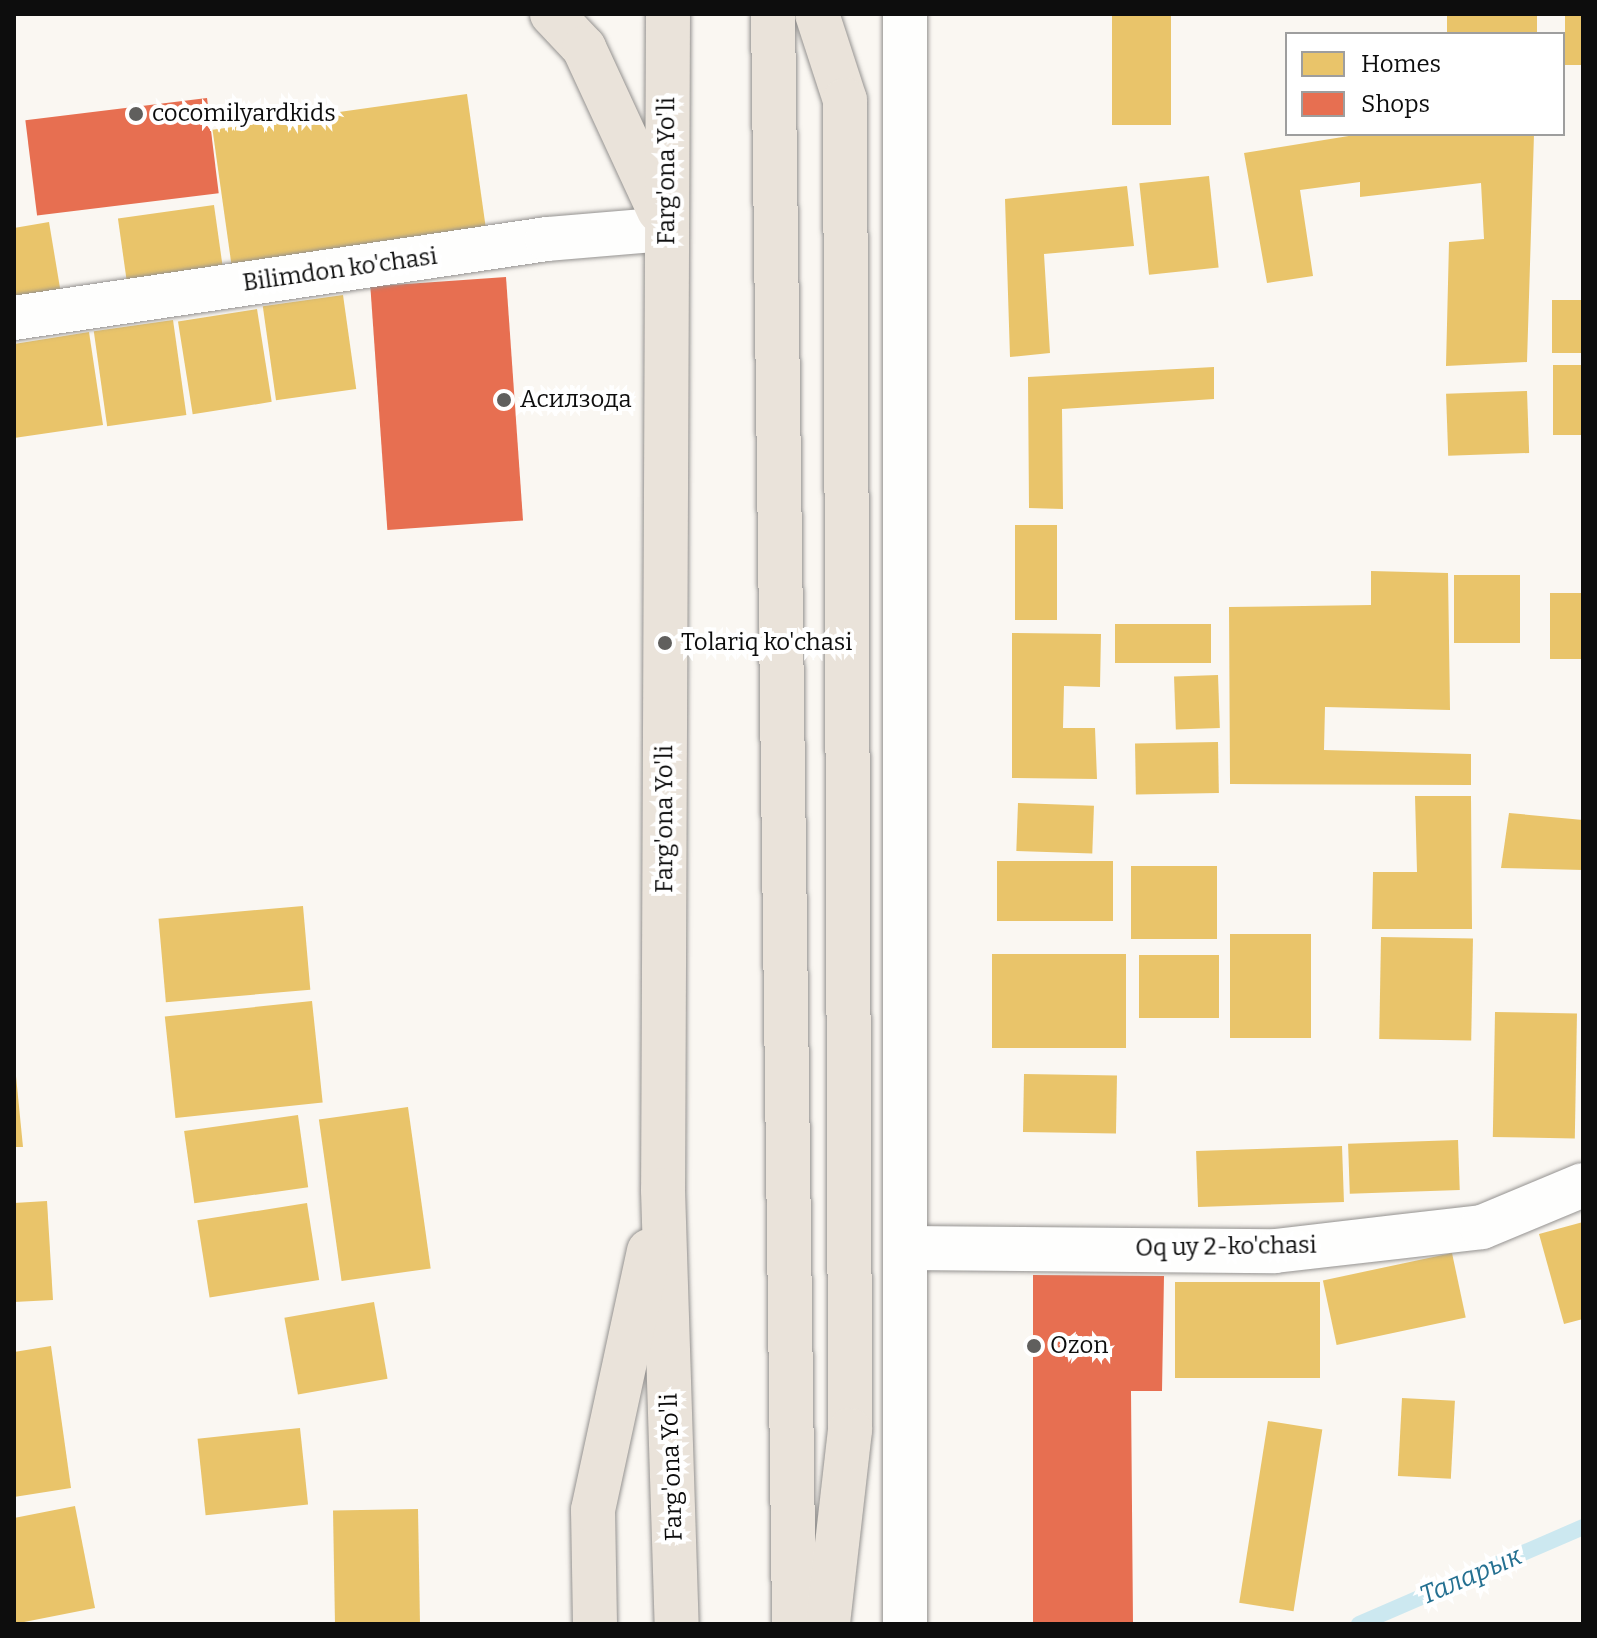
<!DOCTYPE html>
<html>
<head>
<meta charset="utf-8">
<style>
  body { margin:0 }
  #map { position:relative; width:1597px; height:1638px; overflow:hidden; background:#faf7f2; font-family:Bitter,serif }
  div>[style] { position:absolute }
  .homes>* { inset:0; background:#e9c46a; transform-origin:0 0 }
  .shops>* { inset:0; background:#e76f51; transform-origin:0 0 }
  .stream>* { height:16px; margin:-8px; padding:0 8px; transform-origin:8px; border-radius:8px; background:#cce8f0 }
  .roads { filter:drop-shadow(0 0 2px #949290) drop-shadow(0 0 2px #949290) }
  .minor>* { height:44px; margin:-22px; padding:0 22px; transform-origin:22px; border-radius:22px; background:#fefefd }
  .tertiary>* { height:44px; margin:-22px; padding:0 22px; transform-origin:22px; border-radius:22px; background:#fefefd }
  .primary>* { height:44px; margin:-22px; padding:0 22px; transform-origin:22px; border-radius:22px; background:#eae3da }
  .dots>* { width:22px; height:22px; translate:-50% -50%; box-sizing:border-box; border:4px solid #fff; border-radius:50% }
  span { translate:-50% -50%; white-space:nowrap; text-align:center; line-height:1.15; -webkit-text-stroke:8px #fff; paint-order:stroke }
  .poi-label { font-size:24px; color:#0d0d0d }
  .left { translate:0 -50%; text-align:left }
  .street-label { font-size:24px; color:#0d0d0d }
  .water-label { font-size:26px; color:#247091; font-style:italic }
  .frame { position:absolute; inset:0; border:16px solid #0d0d0d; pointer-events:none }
  .legend { position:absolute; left:1285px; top:32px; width:280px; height:104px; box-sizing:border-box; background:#fff; border:2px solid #9e9e9e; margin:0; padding:10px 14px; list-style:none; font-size:24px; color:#0d0d0d }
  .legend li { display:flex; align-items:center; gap:16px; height:40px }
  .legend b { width:40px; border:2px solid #9e9e9e }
</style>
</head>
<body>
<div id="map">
  <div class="homes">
    <i style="left:1112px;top:14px;width:59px;height:111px"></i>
    <i style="left:1447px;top:14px;width:90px;height:20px"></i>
    <i style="left:1565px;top:14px;width:18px;height:51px"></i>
    <i style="left:467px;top:94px;width:139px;height:257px;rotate:82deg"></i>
    <i style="clip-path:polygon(1361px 134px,1534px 134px,1527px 362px,1446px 366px,1449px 242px,1484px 239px,1481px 183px,1360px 197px,1360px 182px,1300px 190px,1313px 276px,1267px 283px,1244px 153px)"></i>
    <i style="left:1209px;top:176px;width:92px;height:70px;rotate:84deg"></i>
    <i style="clip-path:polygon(1127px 186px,1134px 246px,1044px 254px,1050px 353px,1010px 357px,1005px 199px)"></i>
    <i style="left:214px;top:205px;width:68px;height:97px;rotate:82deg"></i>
    <i style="clip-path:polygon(49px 222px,61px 294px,14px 301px,14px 228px)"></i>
    <i style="left:343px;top:295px;width:95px;height:81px;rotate:82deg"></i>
    <i style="left:1552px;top:300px;width:31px;height:53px"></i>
    <i style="left:257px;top:309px;width:94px;height:80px;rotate:81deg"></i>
    <i style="left:173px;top:320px;width:96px;height:80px;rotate:82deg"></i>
    <i style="clip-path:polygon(89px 332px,103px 425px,14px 438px,14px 344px)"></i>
    <i style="left:1583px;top:365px;width:70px;height:30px;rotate:90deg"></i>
    <i style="clip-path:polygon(1214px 367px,1214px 399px,1062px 409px,1063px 509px,1029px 508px,1028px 377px)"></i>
    <i style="left:1527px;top:391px;width:62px;height:81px;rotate:88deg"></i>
    <i style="left:1015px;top:525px;width:42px;height:95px"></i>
    <i style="clip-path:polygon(1371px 571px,1448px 573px,1450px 710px,1325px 707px,1324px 750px,1471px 754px,1471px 785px,1230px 784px,1229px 607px,1371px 605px)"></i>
    <i style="left:1454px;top:575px;width:66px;height:68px"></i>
    <i style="left:1550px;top:593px;width:33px;height:66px"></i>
    <i style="left:1115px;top:624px;width:96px;height:39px"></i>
    <i style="clip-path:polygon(1012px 633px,1101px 634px,1100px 687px,1064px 686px,1063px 728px,1095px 728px,1097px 779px,1012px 778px)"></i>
    <i style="left:1218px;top:675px;width:53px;height:44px;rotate:88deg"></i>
    <i style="left:1218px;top:742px;width:51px;height:83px;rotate:89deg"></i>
    <i style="clip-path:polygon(1415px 796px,1471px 796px,1472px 929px,1372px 929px,1373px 872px,1417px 872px)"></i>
    <i style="left:1018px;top:803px;width:76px;height:48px;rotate:2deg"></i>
    <i style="clip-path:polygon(1509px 813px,1583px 820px,1583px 870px,1501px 868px)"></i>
    <i style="left:997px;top:861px;width:116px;height:60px"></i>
    <i style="left:1131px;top:866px;width:86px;height:73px"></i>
    <i style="left:303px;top:906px;width:84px;height:145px;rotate:85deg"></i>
    <i style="left:1230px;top:934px;width:81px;height:104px"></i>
    <i style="left:1381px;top:937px;width:92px;height:102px;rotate:1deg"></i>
    <i style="left:992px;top:954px;width:134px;height:94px"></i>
    <i style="left:1139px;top:955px;width:80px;height:63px"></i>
    <i style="left:312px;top:1001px;width:102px;height:148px;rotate:84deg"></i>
    <i style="left:1495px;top:1012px;width:82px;height:125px;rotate:1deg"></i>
    <i style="clip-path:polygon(14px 1056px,23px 1147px,14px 1147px)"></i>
    <i style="left:1024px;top:1074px;width:93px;height:58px;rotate:1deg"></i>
    <i style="left:408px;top:1107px;width:163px;height:90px;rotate:82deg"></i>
    <i style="left:298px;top:1115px;width:73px;height:115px;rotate:82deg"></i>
    <i style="left:1458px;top:1140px;width:50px;height:110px;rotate:88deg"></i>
    <i style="left:1342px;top:1146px;width:56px;height:146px;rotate:88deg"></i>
    <i style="clip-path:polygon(47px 1201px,53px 1300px,14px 1302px,14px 1203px)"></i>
    <i style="left:307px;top:1203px;width:78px;height:111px;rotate:81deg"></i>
    <i style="clip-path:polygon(1583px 1222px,1583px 1319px,1564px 1324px,1539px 1234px)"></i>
    <i style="left:1452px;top:1253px;width:66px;height:132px;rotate:78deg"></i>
    <i style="left:1175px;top:1282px;width:145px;height:96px"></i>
    <i style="left:374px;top:1302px;width:78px;height:91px;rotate:80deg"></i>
    <i style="clip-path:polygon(51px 1346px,71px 1488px,14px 1497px,14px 1352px)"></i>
    <i style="left:1402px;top:1398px;width:53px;height:78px;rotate:3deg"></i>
    <i style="left:1268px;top:1421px;width:55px;height:184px;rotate:9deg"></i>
    <i style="left:300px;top:1428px;width:77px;height:103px;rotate:84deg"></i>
    <i style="clip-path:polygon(75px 1506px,95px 1608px,14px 1624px,14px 1518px)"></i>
    <i style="left:418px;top:1509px;width:115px;height:85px;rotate:89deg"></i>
  </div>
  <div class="shops">
    <i style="left:207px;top:98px;width:96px;height:183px;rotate:83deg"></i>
    <i style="left:506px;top:277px;width:244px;height:136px;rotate:86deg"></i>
    <i style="clip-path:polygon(1033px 1275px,1164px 1276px,1162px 1391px,1131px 1391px,1133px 1624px,1033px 1624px)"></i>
  </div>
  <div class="stream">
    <i style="left:1359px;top:1624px;width:244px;rotate:-23.4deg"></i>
  </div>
  <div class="roads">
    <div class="minor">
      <i style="left:14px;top:318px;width:539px;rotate:-8.43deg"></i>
      <i style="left:547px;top:239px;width:120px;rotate:-4.8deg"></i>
      <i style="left:909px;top:1248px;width:366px;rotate:0.5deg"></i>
      <i style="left:1275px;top:1251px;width:208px;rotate:-6.6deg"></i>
      <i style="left:1482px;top:1227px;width:109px;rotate:-22.6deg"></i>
    </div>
    <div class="tertiary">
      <i style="left:905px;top:1624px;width:1610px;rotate:-90deg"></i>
    </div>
    <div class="primary">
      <i style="left:552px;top:14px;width:47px;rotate:46.7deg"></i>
      <i style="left:584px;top:48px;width:179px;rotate:65.2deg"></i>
      <i style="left:668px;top:14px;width:1176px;rotate:90.24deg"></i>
      <i style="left:663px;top:1190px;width:434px;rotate:88.2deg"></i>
      <i style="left:773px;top:14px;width:1610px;rotate:89.25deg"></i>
      <i style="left:817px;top:14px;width:90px;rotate:72deg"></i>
      <i style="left:845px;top:100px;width:1330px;rotate:89.78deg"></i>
      <i style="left:850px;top:1430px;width:195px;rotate:96.5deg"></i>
      <i style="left:595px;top:1624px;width:114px;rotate:-91deg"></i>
      <i style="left:593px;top:1510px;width:265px;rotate:-77.8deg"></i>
    </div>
  </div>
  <div class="dots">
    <i style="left:136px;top:114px;background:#605f5d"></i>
    <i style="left:504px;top:400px;background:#605f5d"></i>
    <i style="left:665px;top:643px;background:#605f5d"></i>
    <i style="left:1034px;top:1346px;background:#605f5d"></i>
  </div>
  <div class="poi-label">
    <span class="left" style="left:152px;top:114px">cocomilyardkids</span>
    <span class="left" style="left:520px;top:400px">Асилзода</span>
    <span class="left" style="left:681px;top:643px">Tolariq ko'chasi</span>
    <span class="left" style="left:1050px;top:1346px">Ozon</span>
  </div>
  <div class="street-label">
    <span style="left:667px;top:171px;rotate:-90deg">Farg'ona Yo'li</span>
    <span style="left:340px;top:270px;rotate:-8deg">Bilimdon ko'chasi</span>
    <span style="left:665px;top:819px;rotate:-90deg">Farg'ona Yo'li</span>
    <span style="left:1226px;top:1247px;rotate:-1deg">Oq uy 2-ko'chasi</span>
    <span style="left:672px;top:1467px;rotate:-92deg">Farg'ona Yo'li</span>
  </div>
  <div class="water-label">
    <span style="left:1471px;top:1576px;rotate:-23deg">Таларык</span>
  </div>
  <div class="frame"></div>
  <ul class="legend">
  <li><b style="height:22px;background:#e9c46a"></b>Homes</li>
  <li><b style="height:22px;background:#e76f51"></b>Shops</li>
  </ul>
</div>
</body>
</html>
